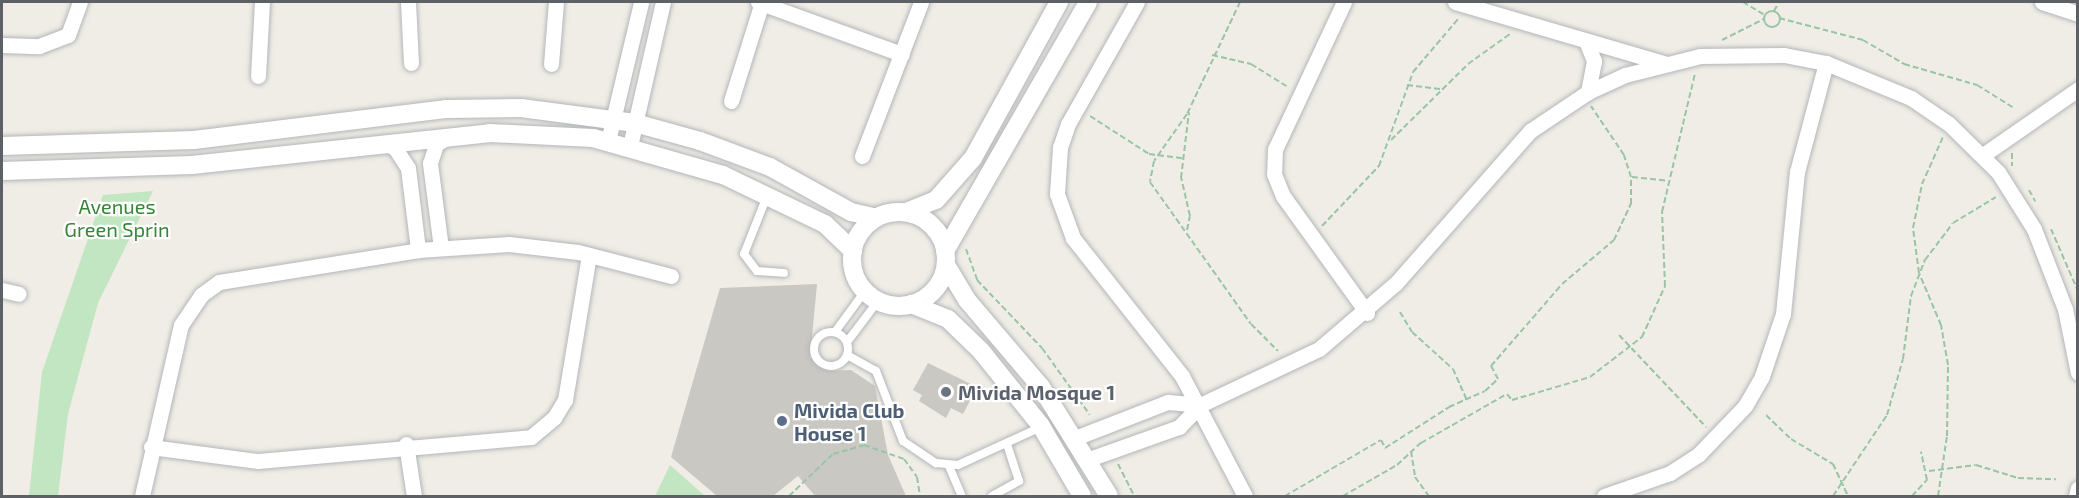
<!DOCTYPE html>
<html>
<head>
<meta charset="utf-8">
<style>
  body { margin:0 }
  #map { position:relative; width:2079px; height:498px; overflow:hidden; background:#efede5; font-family:"Exo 2",sans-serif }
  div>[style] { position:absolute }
  .green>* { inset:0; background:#c2e6c2 }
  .building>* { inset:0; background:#cac8c2 }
  .path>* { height:2px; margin-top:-1px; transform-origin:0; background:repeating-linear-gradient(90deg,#99c5a6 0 6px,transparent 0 9px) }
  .path>.ring { margin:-1px; padding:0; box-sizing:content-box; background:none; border:2px solid #99c5a6; border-radius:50% }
  .roads { filter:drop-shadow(0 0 2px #b3b6ba) drop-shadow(0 0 2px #b3b6ba) }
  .service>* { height:8px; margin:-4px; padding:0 4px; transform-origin:4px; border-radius:4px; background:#fff }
  .service>.ring { margin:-4px; padding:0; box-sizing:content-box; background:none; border:8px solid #fff; border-radius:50% }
  .minor>* { height:15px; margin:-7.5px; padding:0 7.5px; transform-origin:7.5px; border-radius:7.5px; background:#fff }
  .tertiary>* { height:18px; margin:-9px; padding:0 9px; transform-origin:9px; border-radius:9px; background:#fff }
  .tertiary>.ring { margin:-9px; padding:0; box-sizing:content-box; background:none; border:18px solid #fff; border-radius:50% }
  .dots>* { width:16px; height:16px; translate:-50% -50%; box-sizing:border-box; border:3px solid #fff; border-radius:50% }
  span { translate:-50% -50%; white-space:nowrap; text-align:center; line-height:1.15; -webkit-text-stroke:4.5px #fff; paint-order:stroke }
  .park-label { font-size:20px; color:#358438 }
  .worship-label { font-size:20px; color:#5b616d; font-weight:700 }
  .left { translate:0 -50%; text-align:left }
  .service-label { font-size:20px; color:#4e5e75; font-weight:700 }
  .frame { position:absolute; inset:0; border:3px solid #5d6166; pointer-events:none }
</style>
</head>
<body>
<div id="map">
  <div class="green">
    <i style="clip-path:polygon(153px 191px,98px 303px,68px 414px,58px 496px,29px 496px,42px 372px,103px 195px)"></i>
    <i style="clip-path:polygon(670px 465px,705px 496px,655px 496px)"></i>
  </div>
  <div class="building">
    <i style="clip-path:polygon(817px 284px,810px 357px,829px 371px,851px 370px,875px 386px,888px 455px,906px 496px,815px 496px,798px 476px,773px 496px,717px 496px,671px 457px,720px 288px)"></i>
    <i style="clip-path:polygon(928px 363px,977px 387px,963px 414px,951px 408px,946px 418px,919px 401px,922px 395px,913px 390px)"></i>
  </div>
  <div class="path">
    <i style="left:1240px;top:2px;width:124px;rotate:115.3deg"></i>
    <i style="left:1187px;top:114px;width:57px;rotate:125.1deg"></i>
    <i style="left:1154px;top:161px;width:21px;rotate:101deg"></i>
    <i style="left:1150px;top:182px;width:174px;rotate:54.6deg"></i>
    <i style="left:1251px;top:324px;width:38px;rotate:45deg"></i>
    <i style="left:1743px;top:2px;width:26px;rotate:31deg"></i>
    <i style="left:1774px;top:11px;width:10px;rotate:-61deg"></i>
    <i class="ring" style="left:1764px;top:11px;width:14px;height:14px"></i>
    <i style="left:1779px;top:18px;width:87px;rotate:14.7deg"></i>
    <i style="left:1863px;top:40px;width:48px;rotate:30.3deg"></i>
    <i style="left:1904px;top:64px;width:76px;rotate:16deg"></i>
    <i style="left:1977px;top:85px;width:44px;rotate:31.9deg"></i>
    <i style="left:1722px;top:40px;width:47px;rotate:-26.6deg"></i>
    <i style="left:1212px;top:55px;width:40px;rotate:13deg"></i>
    <i style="left:1251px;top:64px;width:44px;rotate:31.9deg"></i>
    <i style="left:1407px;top:85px;width:35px;rotate:7deg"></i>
    <i style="left:1090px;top:116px;width:70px;rotate:32.8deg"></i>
    <i style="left:1149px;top:154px;width:34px;rotate:7deg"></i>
    <i style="left:1391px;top:140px;width:108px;rotate:-44.6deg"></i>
    <i style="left:1468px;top:64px;width:52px;rotate:-35.5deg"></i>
    <i style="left:2012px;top:153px;width:13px;rotate:90deg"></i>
    <i style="left:1632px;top:177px;width:36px;rotate:6deg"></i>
    <i style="left:2029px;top:190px;width:13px;rotate:61deg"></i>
    <i style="left:1322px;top:226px;width:83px;rotate:-46.5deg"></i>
    <i style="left:1379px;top:166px;width:100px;rotate:-70.1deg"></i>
    <i style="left:1413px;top:72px;width:71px;rotate:-49.6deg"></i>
    <i style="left:2051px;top:229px;width:68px;rotate:66.5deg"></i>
    <i style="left:1187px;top:230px;width:14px;rotate:-78deg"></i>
    <i style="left:1190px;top:216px;width:39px;rotate:-103deg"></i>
    <i style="left:1181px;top:178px;width:66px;rotate:-83.1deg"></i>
    <i style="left:966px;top:249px;width:33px;rotate:70deg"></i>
    <i style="left:977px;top:280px;width:94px;rotate:46.3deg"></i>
    <i style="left:1042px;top:348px;width:82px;rotate:54.4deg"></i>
    <i style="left:1400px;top:312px;width:23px;rotate:59deg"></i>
    <i style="left:1412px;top:332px;width:55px;rotate:42.1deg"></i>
    <i style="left:1453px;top:369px;width:35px;rotate:66deg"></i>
    <i style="left:1619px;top:335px;width:127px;rotate:46.6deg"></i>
    <i style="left:1766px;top:415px;width:35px;rotate:44deg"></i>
    <i style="left:1791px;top:439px;width:49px;rotate:30.8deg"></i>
    <i style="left:1833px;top:464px;width:35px;rotate:65deg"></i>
    <i style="left:1411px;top:451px;width:26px;rotate:81deg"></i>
    <i style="left:1415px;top:477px;width:24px;rotate:54deg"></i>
    <i style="left:1118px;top:464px;width:36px;rotate:63deg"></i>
    <i style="left:1929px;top:471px;width:47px;rotate:-7.3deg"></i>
    <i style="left:1976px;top:465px;width:44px;rotate:17.2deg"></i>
    <i style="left:2018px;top:478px;width:38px;rotate:2deg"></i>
    <i style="left:789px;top:496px;width:61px;rotate:-43.7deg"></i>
    <i style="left:833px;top:454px;width:32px;rotate:-16deg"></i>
    <i style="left:864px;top:445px;width:42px;rotate:19.3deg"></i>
    <i style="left:904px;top:459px;width:22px;rotate:54deg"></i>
    <i style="left:917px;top:477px;width:19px;rotate:81deg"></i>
    <i style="left:1285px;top:496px;width:111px;rotate:-30.3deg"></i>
    <i style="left:1381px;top:440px;width:9px;rotate:63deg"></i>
    <i style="left:1385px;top:448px;width:76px;rotate:-32.6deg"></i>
    <i style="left:1449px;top:407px;width:39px;rotate:-24deg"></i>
    <i style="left:1485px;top:391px;width:18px;rotate:-43deg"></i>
    <i style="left:1498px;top:379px;width:15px;rotate:-118deg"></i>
    <i style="left:1491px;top:366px;width:108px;rotate:-49.1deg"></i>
    <i style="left:1562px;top:284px;width:68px;rotate:-40.2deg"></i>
    <i style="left:1614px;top:240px;width:40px;rotate:-65deg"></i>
    <i style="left:1631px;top:204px;width:27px;rotate:-90deg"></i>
    <i style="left:1631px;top:177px;width:23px;rotate:-108deg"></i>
    <i style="left:1624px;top:155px;width:59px;rotate:-124deg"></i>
    <i style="left:1343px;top:496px;width:62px;rotate:-29.9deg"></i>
    <i style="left:1397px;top:465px;width:33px;rotate:-43deg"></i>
    <i style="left:1421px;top:443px;width:99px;rotate:-29.7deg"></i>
    <i style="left:1507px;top:394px;width:8px;rotate:50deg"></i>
    <i style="left:1512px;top:400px;width:81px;rotate:-16.4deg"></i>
    <i style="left:1590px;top:377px;width:66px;rotate:-37.6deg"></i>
    <i style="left:1642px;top:337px;width:56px;rotate:-65.7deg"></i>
    <i style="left:1665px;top:286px;width:74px;rotate:-92.3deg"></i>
    <i style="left:1662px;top:212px;width:142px;rotate:-76.6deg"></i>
    <i style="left:1833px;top:496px;width:97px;rotate:-56.3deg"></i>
    <i style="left:1887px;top:415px;width:58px;rotate:-74.1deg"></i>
    <i style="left:1903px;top:359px;width:64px;rotate:-82.8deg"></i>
    <i style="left:1911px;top:296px;width:39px;rotate:-69deg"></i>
    <i style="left:1925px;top:260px;width:46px;rotate:-52.9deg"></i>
    <i style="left:1953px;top:223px;width:50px;rotate:-31.2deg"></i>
    <i style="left:1912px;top:496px;width:22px;rotate:-47deg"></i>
    <i style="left:1927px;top:480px;width:29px;rotate:-102deg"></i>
    <i style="left:1938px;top:496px;width:61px;rotate:-81.5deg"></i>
    <i style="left:1947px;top:436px;width:71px;rotate:-89.2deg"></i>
    <i style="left:1948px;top:365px;width:41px;rotate:-99.9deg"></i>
    <i style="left:1941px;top:325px;width:56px;rotate:-112.9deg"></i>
    <i style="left:1919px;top:273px;width:45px;rotate:-97.6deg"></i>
    <i style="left:1913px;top:228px;width:45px;rotate:-78.4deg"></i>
    <i style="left:1922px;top:184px;width:51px;rotate:-65.9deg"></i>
  </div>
  <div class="roads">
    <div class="service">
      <i style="left:767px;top:196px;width:62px;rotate:111.6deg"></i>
      <i style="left:744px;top:254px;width:21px;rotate:53deg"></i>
      <i style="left:757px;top:271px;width:27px;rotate:4deg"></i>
      <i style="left:835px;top:332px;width:51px;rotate:-53.8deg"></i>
      <i class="ring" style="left:814px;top:332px;width:26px;height:26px"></i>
      <i style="left:847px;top:342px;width:51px;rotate:-52.9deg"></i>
      <i style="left:847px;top:355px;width:33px;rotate:29deg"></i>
      <i style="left:876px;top:371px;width:75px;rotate:68.9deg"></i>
      <i style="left:903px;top:441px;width:40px;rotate:34deg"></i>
      <i style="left:936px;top:463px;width:22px;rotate:5deg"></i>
      <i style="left:958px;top:465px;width:91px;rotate:-24.6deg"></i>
      <i style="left:949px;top:466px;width:33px;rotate:67deg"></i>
      <i style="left:992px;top:496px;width:31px;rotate:-29deg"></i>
      <i style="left:1019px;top:481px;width:39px;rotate:-108deg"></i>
    </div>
    <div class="minor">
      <i style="left:408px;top:2px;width:61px;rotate:87.2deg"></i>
      <i style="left:758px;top:2px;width:153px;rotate:19.9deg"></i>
      <i style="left:1137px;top:2px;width:140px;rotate:119.5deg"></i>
      <i style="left:1068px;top:124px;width:24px;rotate:109deg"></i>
      <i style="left:1060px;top:147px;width:47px;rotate:93.7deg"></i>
      <i style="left:1057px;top:194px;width:47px;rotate:70deg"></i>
      <i style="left:1073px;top:238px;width:176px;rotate:51.7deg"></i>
      <i style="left:1182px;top:376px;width:136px;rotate:62.3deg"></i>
      <i style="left:1344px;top:2px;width:162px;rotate:115.1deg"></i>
      <i style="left:1275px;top:149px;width:25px;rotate:92deg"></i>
      <i style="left:1274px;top:174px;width:24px;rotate:68deg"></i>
      <i style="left:1283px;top:196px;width:144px;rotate:54.3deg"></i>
      <i style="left:1455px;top:2px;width:218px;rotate:16.3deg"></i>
      <i style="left:2042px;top:2px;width:38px;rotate:18deg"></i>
      <i style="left:1586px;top:41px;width:22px;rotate:68deg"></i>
      <i style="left:1594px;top:61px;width:32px;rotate:101deg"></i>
      <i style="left:2px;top:45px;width:37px;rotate:2deg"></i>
      <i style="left:39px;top:46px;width:31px;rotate:-21deg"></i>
      <i style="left:68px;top:35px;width:35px;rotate:-70deg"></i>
      <i style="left:551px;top:64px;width:62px;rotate:-85.4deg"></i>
      <i style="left:258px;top:76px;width:74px;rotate:-86.9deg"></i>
      <i style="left:731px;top:101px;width:104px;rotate:-72.6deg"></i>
      <i style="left:608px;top:141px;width:143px;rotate:-76.6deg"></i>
      <i style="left:384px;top:143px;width:12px;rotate:24deg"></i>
      <i style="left:395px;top:148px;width:24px;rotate:57deg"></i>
      <i style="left:408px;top:168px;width:83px;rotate:83deg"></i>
      <i style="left:630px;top:146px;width:148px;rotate:-77.1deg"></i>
      <i style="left:1983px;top:155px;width:116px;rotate:-34.8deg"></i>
      <i style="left:862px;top:156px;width:165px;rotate:-69deg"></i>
      <i style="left:441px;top:248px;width:86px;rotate:-97.4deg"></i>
      <i style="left:430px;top:163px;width:20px;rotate:-72deg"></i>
      <i style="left:436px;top:144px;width:14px;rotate:-30deg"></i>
      <i style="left:2px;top:290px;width:17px;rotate:13deg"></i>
      <i style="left:1075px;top:438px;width:100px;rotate:-21.2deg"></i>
      <i style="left:1168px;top:402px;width:32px;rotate:5deg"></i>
      <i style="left:406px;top:444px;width:53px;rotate:81.3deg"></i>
      <i style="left:151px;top:447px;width:108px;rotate:7.5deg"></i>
      <i style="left:258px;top:461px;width:274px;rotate:-5deg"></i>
      <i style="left:531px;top:437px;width:30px;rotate:-40deg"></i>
      <i style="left:554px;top:418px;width:21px;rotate:-59deg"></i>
      <i style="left:565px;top:400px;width:147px;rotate:-80.6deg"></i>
      <i style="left:1089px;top:459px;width:96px;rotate:-19.6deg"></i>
      <i style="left:1179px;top:427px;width:30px;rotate:-46deg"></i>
      <i style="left:1200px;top:405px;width:132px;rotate:-25.2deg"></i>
      <i style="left:1319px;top:349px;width:101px;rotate:-40.6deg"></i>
      <i style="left:1396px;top:283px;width:203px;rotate:-48.6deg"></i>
      <i style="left:1530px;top:131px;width:70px;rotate:-33.9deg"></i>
      <i style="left:1588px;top:92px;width:41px;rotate:-24.7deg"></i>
      <i style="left:1625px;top:75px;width:77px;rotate:-14.2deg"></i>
      <i style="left:1700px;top:56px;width:84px;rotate:-0.7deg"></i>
      <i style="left:1784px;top:55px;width:43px;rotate:10.8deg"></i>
      <i style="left:1826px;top:63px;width:92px;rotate:22.4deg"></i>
      <i style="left:1911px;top:98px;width:46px;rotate:34.4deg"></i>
      <i style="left:1949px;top:124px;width:69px;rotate:44.4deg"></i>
      <i style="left:1998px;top:172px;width:67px;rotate:57.7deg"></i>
      <i style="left:2034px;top:229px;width:86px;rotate:68.8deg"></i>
      <i style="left:2065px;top:309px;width:65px;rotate:78.5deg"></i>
      <i style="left:142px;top:496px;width:175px;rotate:-77.2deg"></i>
      <i style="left:181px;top:325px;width:36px;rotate:-56deg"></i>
      <i style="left:201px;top:295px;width:22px;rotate:-36deg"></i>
      <i style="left:219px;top:282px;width:202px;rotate:-9.1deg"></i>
      <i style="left:418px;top:250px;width:91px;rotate:-3.8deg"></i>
      <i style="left:509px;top:244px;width:69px;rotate:6.6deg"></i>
      <i style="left:578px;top:252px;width:96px;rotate:14.5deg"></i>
      <i style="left:1604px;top:496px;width:70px;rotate:-19.2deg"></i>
      <i style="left:1670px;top:473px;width:35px;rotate:-33deg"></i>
      <i style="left:1699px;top:454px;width:66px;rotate:-46.2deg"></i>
      <i style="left:1745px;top:406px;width:34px;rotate:-60deg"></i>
      <i style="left:1762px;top:376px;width:65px;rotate:-71.3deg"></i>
      <i style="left:1783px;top:314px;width:143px;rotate:-84.4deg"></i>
      <i style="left:1797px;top:172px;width:113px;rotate:-75.1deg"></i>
      <i style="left:2076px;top:496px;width:8px;rotate:-76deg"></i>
    </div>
    <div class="tertiary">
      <i style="left:2px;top:146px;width:192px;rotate:-1.8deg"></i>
      <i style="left:194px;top:140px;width:255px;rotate:-7deg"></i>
      <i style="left:447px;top:109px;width:74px;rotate:-0.8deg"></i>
      <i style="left:521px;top:108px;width:115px;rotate:7.5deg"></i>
      <i style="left:635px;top:123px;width:67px;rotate:15.5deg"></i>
      <i style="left:700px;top:141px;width:75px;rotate:20.4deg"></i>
      <i style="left:770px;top:167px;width:93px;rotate:29.1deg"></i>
      <i style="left:851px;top:212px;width:26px;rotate:13deg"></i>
      <i style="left:2px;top:171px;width:190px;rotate:-1.8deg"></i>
      <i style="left:192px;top:165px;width:300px;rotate:-6.1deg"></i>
      <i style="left:490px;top:133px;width:103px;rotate:2.8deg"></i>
      <i style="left:593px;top:138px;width:135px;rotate:15.9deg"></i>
      <i style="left:723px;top:175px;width:113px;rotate:25.7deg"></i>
      <i style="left:825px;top:224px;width:39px;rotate:44deg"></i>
      <i style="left:906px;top:212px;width:32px;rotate:-22deg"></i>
      <i style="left:936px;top:200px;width:56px;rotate:-48.6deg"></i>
      <i style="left:973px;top:158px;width:178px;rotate:-61.1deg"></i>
      <i class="ring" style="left:852px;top:212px;width:76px;height:76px"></i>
      <i style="left:945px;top:251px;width:287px;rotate:-60.1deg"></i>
      <i style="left:946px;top:265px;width:41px;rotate:59deg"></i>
      <i style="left:967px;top:300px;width:114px;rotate:49.6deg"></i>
      <i style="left:1041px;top:387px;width:128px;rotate:58deg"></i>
      <i style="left:911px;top:304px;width:40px;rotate:22deg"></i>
      <i style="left:948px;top:319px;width:46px;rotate:44.1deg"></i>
      <i style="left:981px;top:351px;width:96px;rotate:51.3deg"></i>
      <i style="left:1041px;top:426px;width:81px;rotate:59.6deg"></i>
    </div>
  </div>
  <div class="dots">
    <i style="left:946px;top:392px;background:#6b7280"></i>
    <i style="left:782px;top:421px;background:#5c6f8a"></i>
  </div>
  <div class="park-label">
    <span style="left:117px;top:218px">Avenues<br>Green Sprin</span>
  </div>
  <div class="worship-label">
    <span class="left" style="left:958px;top:392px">Mivida Mosque 1</span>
  </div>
  <div class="service-label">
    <span class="left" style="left:794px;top:422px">Mivida Club<br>House 1</span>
  </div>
  <div class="frame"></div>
</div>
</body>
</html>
